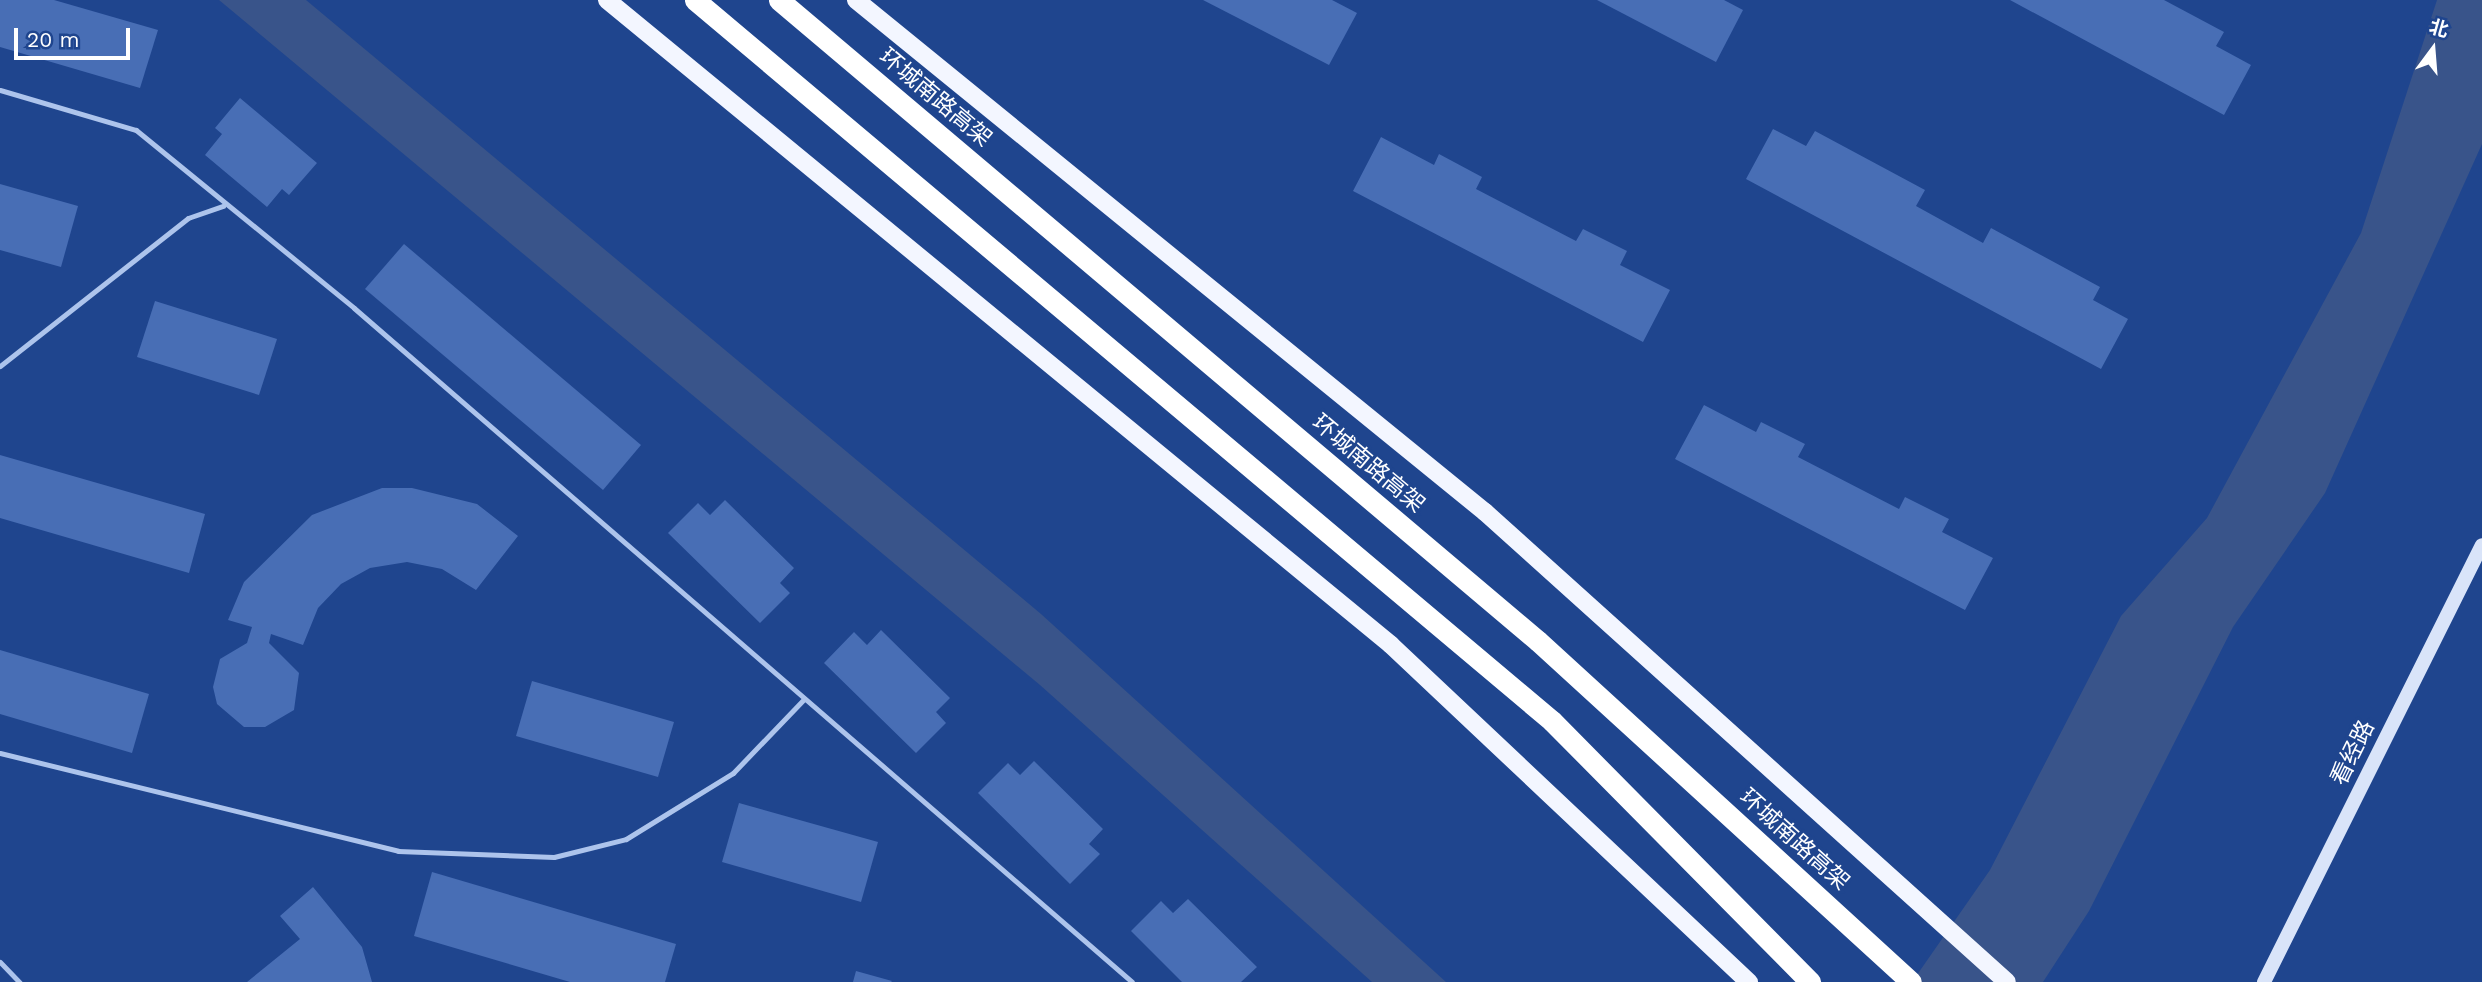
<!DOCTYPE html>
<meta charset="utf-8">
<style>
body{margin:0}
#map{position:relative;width:2482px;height:982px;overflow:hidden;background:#1f458e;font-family:"Work Sans","Noto Sans SC",sans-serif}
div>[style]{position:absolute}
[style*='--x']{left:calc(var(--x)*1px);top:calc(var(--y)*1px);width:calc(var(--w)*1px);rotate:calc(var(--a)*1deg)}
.water>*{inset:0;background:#39548a}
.building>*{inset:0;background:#486eb5}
.lane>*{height:5px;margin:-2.5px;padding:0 2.5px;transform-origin:2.5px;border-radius:2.5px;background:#adc4ec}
.secondary>*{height:14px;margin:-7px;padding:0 7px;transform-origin:7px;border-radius:7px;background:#d9e4f9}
.primary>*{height:18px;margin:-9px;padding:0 9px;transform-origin:9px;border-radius:9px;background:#f3f6ff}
.highway>*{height:21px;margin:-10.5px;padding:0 10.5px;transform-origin:10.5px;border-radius:10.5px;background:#fff}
span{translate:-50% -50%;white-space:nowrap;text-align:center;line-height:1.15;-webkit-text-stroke:6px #1f458e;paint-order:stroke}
.street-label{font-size:23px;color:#fff}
.north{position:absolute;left:2398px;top:14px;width:70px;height:70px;-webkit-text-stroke:5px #1f458e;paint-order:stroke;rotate:16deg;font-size:19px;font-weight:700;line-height:28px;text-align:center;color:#fff}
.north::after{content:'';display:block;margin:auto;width:24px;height:32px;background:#fff;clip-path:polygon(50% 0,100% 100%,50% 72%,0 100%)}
.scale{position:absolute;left:14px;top:28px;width:116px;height:32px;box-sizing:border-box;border:4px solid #fff;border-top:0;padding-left:9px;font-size:21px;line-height:24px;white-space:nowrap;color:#fff;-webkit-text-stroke:5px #1f458e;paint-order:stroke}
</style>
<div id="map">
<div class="water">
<div style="clip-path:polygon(219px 0,306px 0,1041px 614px,1446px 982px,1372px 982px,1040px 685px)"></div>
<div style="clip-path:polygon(2437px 0,2482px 0,2482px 144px,2325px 493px,2233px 627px,2089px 911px,2043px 982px,1912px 982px,1990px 870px,2121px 616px,2207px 518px,2361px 233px)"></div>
</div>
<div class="building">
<div style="clip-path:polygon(0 0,54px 0,158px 30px,140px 88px,0 47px)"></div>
<div style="clip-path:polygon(1203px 0,1332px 0,1357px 13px,1329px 65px)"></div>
<div style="clip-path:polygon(1597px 0,1724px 0,1743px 10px,1716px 62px)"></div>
<div style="clip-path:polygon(2010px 0,2164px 0,2224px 32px,2216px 46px,2251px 65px,2224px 115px)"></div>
<div style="clip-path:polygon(240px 98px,317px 163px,289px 195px,282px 189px,267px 207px,205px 155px,222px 134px,215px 128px)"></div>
<div style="clip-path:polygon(1773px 129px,1806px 146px,1815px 131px,1925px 190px,1916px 206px,1983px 243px,1991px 228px,2100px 287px,2093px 300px,2128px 319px,2101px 369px,1746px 179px)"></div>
<div style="clip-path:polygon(1381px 137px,1434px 165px,1439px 154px,1482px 177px,1476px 189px,1576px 241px,1583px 229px,1627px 251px,1620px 265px,1670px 290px,1643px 342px,1353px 191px)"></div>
<div style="clip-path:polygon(0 184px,78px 206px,61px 267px,0 250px)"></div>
<div style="clip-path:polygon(404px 244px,641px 445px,603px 490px,365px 289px)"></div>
<div style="clip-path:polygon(155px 301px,277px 339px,259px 395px,137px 357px)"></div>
<div style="clip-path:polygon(1704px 405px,1756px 432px,1761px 422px,1805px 444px,1798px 457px,1899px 509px,1905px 497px,1949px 519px,1942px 532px,1993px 558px,1965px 610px,1675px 459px)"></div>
<div style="clip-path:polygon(0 455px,205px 514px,189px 573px,0 518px)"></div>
<div style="clip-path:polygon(382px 488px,412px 488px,477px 504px,518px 536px,476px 590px,442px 569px,407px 562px,370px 568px,341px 584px,318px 608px,303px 645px,271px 634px,269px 643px,299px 673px,294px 710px,265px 727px,244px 727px,217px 704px,213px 687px,220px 659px,247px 643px,252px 627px,228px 620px,244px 582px,312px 515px)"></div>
<div style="clip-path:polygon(725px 500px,794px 568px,780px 583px,790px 593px,760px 623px,668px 533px,698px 503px,710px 515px)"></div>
<div style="clip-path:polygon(881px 630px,950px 698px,936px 712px,946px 723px,916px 753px,824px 663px,854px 632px,867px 645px)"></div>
<div style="clip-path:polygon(0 650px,149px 694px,132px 753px,0 714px)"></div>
<div style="clip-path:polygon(532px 681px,674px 722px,658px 777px,516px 736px)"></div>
<div style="clip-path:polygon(1034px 761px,1103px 829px,1089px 844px,1100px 854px,1070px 884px,978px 793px,1008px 763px,1020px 775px)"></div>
<div style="clip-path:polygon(739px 803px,878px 842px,861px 902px,722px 862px)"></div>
<div style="clip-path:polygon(432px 872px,676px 944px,665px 982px,570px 982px,414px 936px)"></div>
<div style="clip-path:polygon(313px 887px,362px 947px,372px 982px,247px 982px,300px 939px,280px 916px)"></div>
<div style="clip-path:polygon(1188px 899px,1257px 967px,1241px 982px,1182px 982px,1131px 931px,1161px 901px,1173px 913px)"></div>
<div style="clip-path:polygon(856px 971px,892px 981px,891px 982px,853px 982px)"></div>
</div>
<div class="lane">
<div style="--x:0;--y:90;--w:142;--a:16.4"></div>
<div style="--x:136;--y:130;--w:281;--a:39.2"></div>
<div style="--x:354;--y:308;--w:1029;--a:40.9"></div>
<div style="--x:0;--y:366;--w:239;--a:-38.2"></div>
<div style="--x:188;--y:218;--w:37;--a:-19"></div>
<div style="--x:0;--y:753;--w:410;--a:13.8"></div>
<div style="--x:398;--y:851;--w:156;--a:2.2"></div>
<div style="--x:554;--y:857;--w:74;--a:-14"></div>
<div style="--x:626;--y:839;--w:126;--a:-31.7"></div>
<div style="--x:733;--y:773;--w:103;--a:-46.2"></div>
<div style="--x:0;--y:962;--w:28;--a:46"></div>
</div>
<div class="secondary">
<div style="--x:2264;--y:982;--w:488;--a:-63.5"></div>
</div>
<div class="primary">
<div style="--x:607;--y:0;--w:1015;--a:39.44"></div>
<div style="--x:1391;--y:645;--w:492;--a:43.3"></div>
<div style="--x:856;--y:0;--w:811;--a:39.15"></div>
<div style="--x:1485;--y:512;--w:702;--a:42"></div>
</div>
<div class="highway">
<div style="--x:695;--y:0;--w:1120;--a:40.07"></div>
<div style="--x:1552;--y:721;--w:367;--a:45.3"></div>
<div style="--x:779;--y:0;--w:993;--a:40.18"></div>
<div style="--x:1538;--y:641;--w:505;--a:42.43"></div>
</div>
<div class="street-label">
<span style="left:935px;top:98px;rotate:40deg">环城南路高架</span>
<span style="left:1368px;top:464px;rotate:40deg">环城南路高架</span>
<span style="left:2353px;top:753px;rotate:-64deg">看经路</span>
<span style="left:1794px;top:840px;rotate:42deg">环城南路高架</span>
</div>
<div class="north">北</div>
<div class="scale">20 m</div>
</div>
